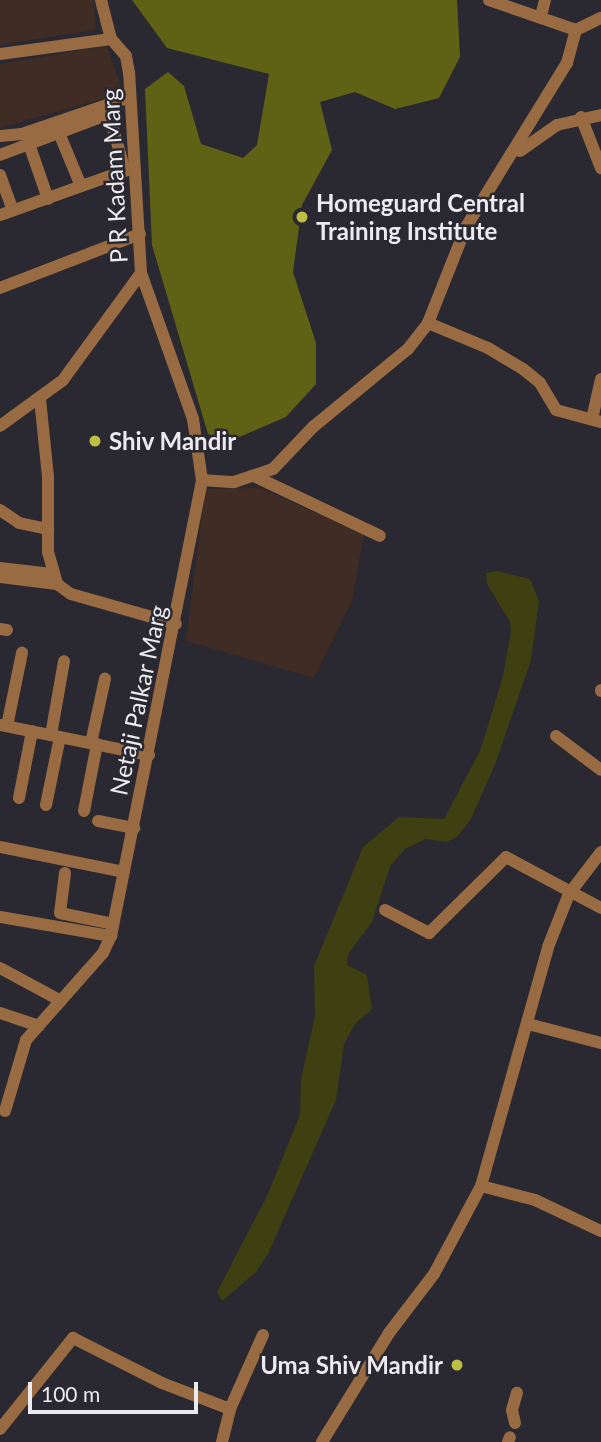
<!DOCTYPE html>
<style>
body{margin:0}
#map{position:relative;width:601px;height:1442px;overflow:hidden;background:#2a2830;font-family:Lato,sans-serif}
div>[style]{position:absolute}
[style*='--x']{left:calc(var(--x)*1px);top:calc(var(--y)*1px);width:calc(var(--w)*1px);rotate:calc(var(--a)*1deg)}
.industrial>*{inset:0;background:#3e2c25}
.green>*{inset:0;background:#3e4011}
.forest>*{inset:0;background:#5f6215}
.street>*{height:12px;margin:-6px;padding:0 6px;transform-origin:6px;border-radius:6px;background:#996b43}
.dots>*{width:19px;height:19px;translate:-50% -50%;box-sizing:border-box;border:4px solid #2a2830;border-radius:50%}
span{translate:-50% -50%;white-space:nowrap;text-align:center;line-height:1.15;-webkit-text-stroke:5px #2a2830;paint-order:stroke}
.street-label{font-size:24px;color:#ebeaef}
.poi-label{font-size:24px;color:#ebeaef;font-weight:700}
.left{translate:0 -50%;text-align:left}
.right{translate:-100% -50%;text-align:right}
.scale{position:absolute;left:28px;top:1382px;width:170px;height:32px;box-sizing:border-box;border:4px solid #ebeaef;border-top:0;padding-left:9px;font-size:21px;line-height:24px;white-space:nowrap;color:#ebeaef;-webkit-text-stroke:5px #2a2830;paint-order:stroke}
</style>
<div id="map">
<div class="industrial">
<div style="clip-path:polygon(0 0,94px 0,96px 30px,0 45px)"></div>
<div style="clip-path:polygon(107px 46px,123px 93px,0 128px,0 64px)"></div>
<div style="clip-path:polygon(260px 488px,364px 534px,352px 601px,314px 678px,186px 641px,205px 489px)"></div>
</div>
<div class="green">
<div style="clip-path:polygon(497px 571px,530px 579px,539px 601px,531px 660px,496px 762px,471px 819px,457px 837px,447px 842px,425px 839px,405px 849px,390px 866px,372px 922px,348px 954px,347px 965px,367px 975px,372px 1009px,355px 1024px,344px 1044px,336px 1100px,268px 1254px,256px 1272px,222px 1301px,217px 1292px,267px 1196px,300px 1115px,301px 1079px,315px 1016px,314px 966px,363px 847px,399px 817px,444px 819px,480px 751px,502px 680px,511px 632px,510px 622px,487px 584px,486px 573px)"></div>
</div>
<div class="forest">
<div style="clip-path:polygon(132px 0,457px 0,460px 57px,439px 98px,395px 109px,355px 92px,320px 102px,332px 150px,302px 205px,293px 272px,316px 343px,316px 384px,286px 417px,230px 441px,208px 434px,152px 245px,145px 89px,168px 72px,184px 86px,201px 144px,243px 158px,257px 145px,269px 74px,167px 48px)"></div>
</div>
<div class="street">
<div style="--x:541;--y:16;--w:16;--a:-76"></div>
<div style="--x:576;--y:30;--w:28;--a:-26"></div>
<div style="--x:0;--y:54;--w:112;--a:-7.7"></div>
<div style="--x:581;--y:117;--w:55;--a:68.6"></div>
<div style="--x:59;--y:133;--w:57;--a:67.5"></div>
<div style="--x:0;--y:136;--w:22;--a:-5"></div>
<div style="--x:22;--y:134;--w:114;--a:-18.9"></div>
<div style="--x:29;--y:144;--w:58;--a:70.9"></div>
<div style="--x:520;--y:151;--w:45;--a:-35.1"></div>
<div style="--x:557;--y:125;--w:45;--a:-12.8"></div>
<div style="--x:0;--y:155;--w:111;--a:-20.6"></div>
<div style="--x:104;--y:116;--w:9;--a:36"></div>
<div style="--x:111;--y:121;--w:52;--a:74.4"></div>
<div style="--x:0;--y:175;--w:37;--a:70"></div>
<div style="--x:0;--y:215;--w:140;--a:-19.6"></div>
<div style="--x:0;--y:288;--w:150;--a:-21.1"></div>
<div style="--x:428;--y:323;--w:65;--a:22.6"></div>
<div style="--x:488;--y:348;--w:41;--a:31"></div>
<div style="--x:523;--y:369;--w:22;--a:39"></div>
<div style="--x:540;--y:383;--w:31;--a:59"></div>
<div style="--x:556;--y:410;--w:47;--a:14.9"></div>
<div style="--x:40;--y:399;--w:77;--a:84.1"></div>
<div style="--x:48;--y:476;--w:76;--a:90"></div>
<div style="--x:48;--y:552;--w:33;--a:74"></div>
<div style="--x:57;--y:584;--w:17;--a:36"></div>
<div style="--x:71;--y:594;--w:109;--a:15.9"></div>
<div style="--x:592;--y:419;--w:41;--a:-77.3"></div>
<div style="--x:0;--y:426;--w:78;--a:-36.1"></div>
<div style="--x:63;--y:380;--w:132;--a:-53.9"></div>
<div style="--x:141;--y:273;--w:200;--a:-93.4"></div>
<div style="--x:129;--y:73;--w:17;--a:-100"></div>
<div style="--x:126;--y:56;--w:23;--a:-131"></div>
<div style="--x:111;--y:39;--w:40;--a:-104.4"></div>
<div style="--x:256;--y:477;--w:137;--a:25.4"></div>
<div style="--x:202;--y:480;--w:32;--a:4"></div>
<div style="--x:234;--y:482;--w:41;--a:-18.4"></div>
<div style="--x:273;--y:469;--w:58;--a:-46.4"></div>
<div style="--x:313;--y:427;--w:123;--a:-39.4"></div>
<div style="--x:408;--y:349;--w:33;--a:-52"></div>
<div style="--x:428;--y:323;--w:103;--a:-68.4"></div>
<div style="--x:466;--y:227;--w:193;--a:-58.4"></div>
<div style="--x:567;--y:63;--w:34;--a:-75"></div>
<div style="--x:576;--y:30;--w:92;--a:-161"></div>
<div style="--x:0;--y:510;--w:23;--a:34"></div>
<div style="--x:19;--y:523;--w:30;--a:12"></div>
<div style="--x:0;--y:568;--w:52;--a:6.6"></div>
<div style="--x:0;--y:577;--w:57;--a:7"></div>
<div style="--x:0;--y:629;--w:7;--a:8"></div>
<div style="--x:601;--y:690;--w:1;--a:90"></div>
<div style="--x:0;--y:725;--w:152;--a:11.4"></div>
<div style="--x:7;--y:726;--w:75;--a:-78.4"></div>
<div style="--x:51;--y:735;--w:75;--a:-80"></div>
<div style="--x:556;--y:736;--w:56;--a:37.1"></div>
<div style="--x:91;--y:743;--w:66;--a:-77.7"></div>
<div style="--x:19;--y:798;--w:68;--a:-79"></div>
<div style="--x:46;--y:805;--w:69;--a:-78.4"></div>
<div style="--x:84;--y:811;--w:68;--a:-79"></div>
<div style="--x:98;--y:821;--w:37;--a:11"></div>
<div style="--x:0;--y:847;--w:126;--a:11.4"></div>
<div style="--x:65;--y:873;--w:40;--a:97.1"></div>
<div style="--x:60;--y:913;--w:54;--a:11.7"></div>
<div style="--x:385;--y:910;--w:50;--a:27.6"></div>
<div style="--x:429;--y:933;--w:108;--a:-44.6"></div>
<div style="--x:506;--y:857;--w:108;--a:28.2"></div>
<div style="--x:0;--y:917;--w:113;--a:9.7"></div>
<div style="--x:0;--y:968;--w:69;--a:28.4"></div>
<div style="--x:0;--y:1013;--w:41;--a:18.4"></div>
<div style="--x:528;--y:1024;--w:75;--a:14.6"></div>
<div style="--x:5;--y:1111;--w:74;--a:-73.5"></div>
<div style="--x:26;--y:1040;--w:116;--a:-48.5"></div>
<div style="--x:103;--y:953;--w:19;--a:-65"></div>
<div style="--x:111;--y:936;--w:465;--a:-78.7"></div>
<div style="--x:202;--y:480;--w:62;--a:-98.4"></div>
<div style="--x:193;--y:419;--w:155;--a:-109.6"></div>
<div style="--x:481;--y:1186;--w:56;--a:14.5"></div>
<div style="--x:535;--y:1200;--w:73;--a:25.2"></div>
<div style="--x:515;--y:1423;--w:13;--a:-103"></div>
<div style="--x:512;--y:1410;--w:18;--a:-74"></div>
<div style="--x:0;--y:1429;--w:117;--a:-51.3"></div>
<div style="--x:73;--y:1338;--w:100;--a:26.8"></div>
<div style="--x:162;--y:1383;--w:73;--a:20.9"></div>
<div style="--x:222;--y:1442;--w:34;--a:-76"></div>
<div style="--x:230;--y:1409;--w:81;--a:-66"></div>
<div style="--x:322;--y:1442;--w:128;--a:-58.4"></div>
<div style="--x:389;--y:1333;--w:74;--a:-52.7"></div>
<div style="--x:434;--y:1274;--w:100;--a:-61.9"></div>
<div style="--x:481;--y:1186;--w:248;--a:-74.3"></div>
<div style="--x:548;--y:947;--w:57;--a:-68.4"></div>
<div style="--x:569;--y:894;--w:53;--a:-52.7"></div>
<div style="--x:508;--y:1442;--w:5;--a:-68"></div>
</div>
<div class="dots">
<div style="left:302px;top:217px;background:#bebf42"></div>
<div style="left:95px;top:441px;background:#bebf42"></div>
<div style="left:457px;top:1365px;background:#bebf42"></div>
</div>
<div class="street-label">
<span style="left:114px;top:176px;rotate:-93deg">P R Kadam Marg</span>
<span style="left:138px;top:700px;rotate:-78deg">Netaji Palkar Marg</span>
</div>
<div class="poi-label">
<span class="left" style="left:316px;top:217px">Homeguard Central<br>Training Institute</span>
<span class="left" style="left:109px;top:441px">Shiv Mandir</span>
<span class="right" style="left:443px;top:1365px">Uma Shiv Mandir</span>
</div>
<div class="scale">100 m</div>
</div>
